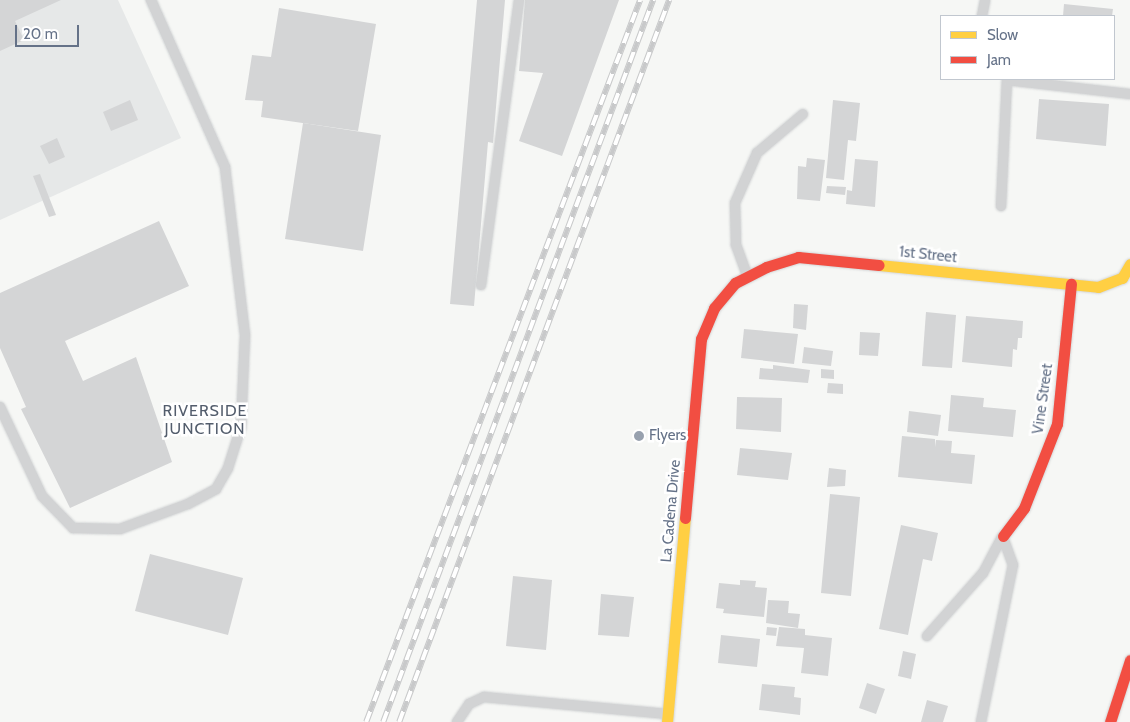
<!DOCTYPE html>
<style>
body{margin:0}
#map{position:relative;width:1130px;height:722px;overflow:hidden;background:#f6f7f5;font-family:Cabin,sans-serif}
div>[style]{position:absolute}
[style*='--x']{left:calc(var(--x)*1px);top:calc(var(--y)*1px);width:calc(var(--w)*1px);rotate:calc(var(--a)*1deg)}
.built>*{inset:0;background:#e6e8e8}
.building>*{inset:0;background:#d4d5d6}
.roads{filter:drop-shadow(0 0 1px #d3d5d6) drop-shadow(0 0 1px #d3d5d6)}
.lane>*{height:10px;margin:-5px;padding:0 5px;transform-origin:5px;border-radius:5px;background:#d2d3d4}
.slow>*{height:11px;margin:-5.5px;padding:0 5.5px;transform-origin:5.5px;border-radius:5.5px;background:#ffcf43}
.jam>*{height:11px;margin:-5.5px;padding:0 5.5px;transform-origin:5.5px;border-radius:5.5px;background:#f24e42}
.rail>*{height:5.5px;margin-top:-2.75px;transform-origin:0;background:repeating-linear-gradient(90deg,#fff 0 11px,#c8c9ca 0 22px);box-sizing:border-box;border-block:1px solid #c8c9ca}
.dots>*{width:14px;height:14px;translate:-50% -50%;box-sizing:border-box;border:2px solid #fff;border-radius:50%}
span{translate:-50% -50%;white-space:nowrap;text-align:center;line-height:1.15;-webkit-text-stroke:5px #fff;paint-order:stroke}
.street-label{font-size:15px;color:#657288}
.poi-label{font-size:15px;color:#657288}
.left{translate:0 -50%;text-align:left}
.neighbourhood-label{font-size:16px;color:#535d6c;letter-spacing:1px}
.legend{position:absolute;left:940px;top:15px;width:175px;height:65px;box-sizing:border-box;background:#fff;border:1px solid #c1c7cf;margin:0;padding:6px 9px;list-style:none;font-size:15px;color:#657288}
.legend li{display:flex;align-items:center;gap:10px;height:25px}
.legend b{width:25px;border:1px solid #c1c7cf}
.scale{position:absolute;left:15px;top:25px;width:64px;height:22px;box-sizing:border-box;border:2px solid #657288;border-top:0;padding-left:6px;font-size:15px;line-height:18px;white-space:nowrap;color:#657288;-webkit-text-stroke:4px #fff;paint-order:stroke}
</style>
<div id="map">
<div class="built">
<div style="clip-path:polygon(0 0,118px 0,181px 138px,0 220px)"></div>
</div>
<div class="building">
<div style="clip-path:polygon(0 0,61px 0,15px 21px,24px 40px,0 51px)"></div>
<div style="clip-path:polygon(477px 0,505px 0,493px 143px,488px 142px,474px 306px,450px 304px)"></div>
<div style="clip-path:polygon(525px 0,619px 0,562px 156px,519px 141px,543px 73px,519px 71px)"></div>
<div style="clip-path:polygon(1064px 4px,1113px 9px,1112px 16px,1063px 16px)"></div>
<div style="clip-path:polygon(279px 8px,376px 24px,358px 131px,261px 117px,263px 101px,245px 100px,252px 55px,271px 57px)"></div>
<div style="clip-path:polygon(1039px 99px,1109px 104px,1106px 146px,1036px 139px)"></div>
<div style="clip-path:polygon(130px 100px,138px 120px,111px 131px,103px 112px)"></div>
<div style="clip-path:polygon(833px 100px,860px 103px,856px 141px,848px 140px,844px 180px,826px 178px)"></div>
<div style="clip-path:polygon(303px 123px,381px 135px,363px 251px,285px 239px)"></div>
<div style="clip-path:polygon(57px 138px,65px 157px,49px 164px,40px 146px)"></div>
<div style="clip-path:polygon(807px 158px,825px 160px,820px 201px,797px 199px,798px 166px,806px 167px)"></div>
<div style="clip-path:polygon(855px 159px,878px 161px,875px 207px,846px 204px,847px 190px,852px 191px)"></div>
<div style="clip-path:polygon(40px 174px,56px 215px,49px 217px,33px 176px)"></div>
<div style="clip-path:polygon(827px 186px,846px 187px,845px 195px,826px 193px)"></div>
<div style="clip-path:polygon(159px 221px,189px 286px,65px 341px,83px 381px,136px 357px,172px 462px,70px 508px,21px 409px,26px 407px,0 348px,0 293px)"></div>
<div style="clip-path:polygon(794px 304px,808px 305px,806px 330px,793px 328px)"></div>
<div style="clip-path:polygon(926px 312px,956px 315px,952px 368px,922px 366px)"></div>
<div style="clip-path:polygon(966px 316px,1023px 321px,1022px 338px,1018px 338px,1017px 350px,1013px 349px,1012px 367px,962px 362px)"></div>
<div style="clip-path:polygon(744px 329px,798px 334px,794px 364px,741px 358px)"></div>
<div style="clip-path:polygon(860px 332px,880px 333px,878px 356px,859px 355px)"></div>
<div style="clip-path:polygon(804px 347px,833px 351px,831px 366px,802px 363px)"></div>
<div style="clip-path:polygon(773px 365px,810px 370px,808px 383px,759px 379px,760px 368px,773px 369px)"></div>
<div style="clip-path:polygon(821px 369px,834px 370px,834px 379px,821px 378px)"></div>
<div style="clip-path:polygon(828px 383px,843px 384px,843px 394px,827px 393px)"></div>
<div style="clip-path:polygon(951px 395px,984px 398px,983px 407px,1016px 410px,1013px 437px,948px 431px)"></div>
<div style="clip-path:polygon(737px 397px,782px 398px,781px 432px,736px 429px)"></div>
<div style="clip-path:polygon(909px 411px,941px 415px,938px 436px,907px 432px)"></div>
<div style="clip-path:polygon(902px 436px,935px 439px,935px 447px,936px 440px,952px 441px,951px 453px,975px 455px,972px 484px,898px 477px)"></div>
<div style="clip-path:polygon(740px 448px,792px 453px,788px 480px,737px 475px)"></div>
<div style="clip-path:polygon(829px 468px,846px 470px,845px 486px,827px 487px)"></div>
<div style="clip-path:polygon(830px 494px,860px 497px,851px 596px,821px 593px)"></div>
<div style="clip-path:polygon(901px 525px,938px 533px,932px 561px,923px 559px,908px 635px,879px 629px)"></div>
<div style="clip-path:polygon(150px 554px,243px 578px,228px 635px,135px 611px)"></div>
<div style="clip-path:polygon(513px 576px,552px 580px,546px 650px,506px 646px)"></div>
<div style="clip-path:polygon(740px 580px,756px 581px,755px 587px,767px 588px,764px 617px,723px 613px,724px 609px,716px 608px,719px 583px,740px 585px)"></div>
<div style="clip-path:polygon(601px 594px,634px 597px,629px 637px,598px 635px)"></div>
<div style="clip-path:polygon(768px 600px,789px 601px,788px 613px,800px 614px,798px 628px,766px 623px)"></div>
<div style="clip-path:polygon(767px 627px,777px 628px,776px 636px,766px 635px)"></div>
<div style="clip-path:polygon(779px 627px,805px 629px,805px 635px,832px 638px,828px 676px,801px 673px,804px 648px,776px 646px)"></div>
<div style="clip-path:polygon(721px 635px,760px 639px,757px 667px,718px 663px)"></div>
<div style="clip-path:polygon(903px 651px,916px 654px,911px 679px,898px 676px)"></div>
<div style="clip-path:polygon(867px 683px,885px 689px,876px 714px,859px 708px)"></div>
<div style="clip-path:polygon(762px 684px,795px 687px,794px 697px,801px 698px,800px 715px,759px 710px)"></div>
<div style="clip-path:polygon(927px 700px,948px 706px,943px 722px,921px 722px)"></div>
</div>
<div class="roads">
<div class="lane">
<div style="--x:982;--y:16;--w:16;--a:-79"></div>
<div style="--x:1001;--y:206;--w:126;--a:-87.3"></div>
<div style="--x:1007;--y:80;--w:124;--a:6.5"></div>
<div style="--x:747;--y:275;--w:33;--a:-110"></div>
<div style="--x:736;--y:244;--w:41;--a:-91.4"></div>
<div style="--x:735;--y:203;--w:55;--a:-66.3"></div>
<div style="--x:757;--y:153;--w:60;--a:-40.3"></div>
<div style="--x:481;--y:285;--w:288;--a:-82.4"></div>
<div style="--x:0;--y:407;--w:98;--a:64.7"></div>
<div style="--x:42;--y:496;--w:45;--a:45.9"></div>
<div style="--x:73;--y:528;--w:47;--a:1.2"></div>
<div style="--x:120;--y:529;--w:72;--a:-20.2"></div>
<div style="--x:188;--y:504;--w:32;--a:-28"></div>
<div style="--x:216;--y:489;--w:24;--a:-60"></div>
<div style="--x:228;--y:468;--w:43;--a:-72.4"></div>
<div style="--x:241;--y:427;--w:92;--a:-87.5"></div>
<div style="--x:245;--y:335;--w:169;--a:-96.8"></div>
<div style="--x:225;--y:167;--w:183;--a:-113.9"></div>
<div style="--x:927;--y:636;--w:84;--a:-48.4"></div>
<div style="--x:983;--y:573;--w:41;--a:-62.2"></div>
<div style="--x:457;--y:722;--w:22;--a:-56"></div>
<div style="--x:469;--y:704;--w:17;--a:-25"></div>
<div style="--x:484;--y:697;--w:184;--a:5.3"></div>
<div style="--x:981;--y:722;--w:160;--a:-78.5"></div>
<div style="--x:1013;--y:565;--w:30;--a:-110"></div>
</div>
<div class="slow">
<div style="--x:879;--y:265;--w:220;--a:5.7"></div>
<div style="--x:1098;--y:287;--w:26;--a:-21"></div>
<div style="--x:1122;--y:278;--w:16;--a:-60"></div>
<div style="--x:667;--y:722;--w:205;--a:-85"></div>
</div>
<div class="jam">
<div style="--x:685;--y:518;--w:180;--a:-84.9"></div>
<div style="--x:701;--y:339;--w:34;--a:-67"></div>
<div style="--x:714;--y:308;--w:33;--a:-50"></div>
<div style="--x:735;--y:283;--w:35;--a:-27"></div>
<div style="--x:766;--y:267;--w:34;--a:-17"></div>
<div style="--x:798;--y:257;--w:81;--a:5.6"></div>
<div style="--x:1003;--y:536;--w:35;--a:-53"></div>
<div style="--x:1024;--y:508;--w:90;--a:-68.6"></div>
<div style="--x:1057;--y:424;--w:141;--a:-84.3"></div>
<div style="--x:1110;--y:722;--w:65;--a:-72.1"></div>
</div>
</div>
<div class="rail">
<div style="--x:366;--y:722;--w:772;--a:-69.22"></div>
<div style="--x:383;--y:722;--w:771;--a:-69.5"></div>
<div style="--x:399;--y:722;--w:771;--a:-69.5"></div>
</div>
<div class="dots">
<div style="left:639px;top:436px;background:#98a1ae"></div>
</div>
<div class="street-label">
<span style="left:928px;top:255px;rotate:6deg">1st Street</span>
<span style="left:1043px;top:399px;rotate:-82deg">Vine Street</span>
<span style="left:671px;top:511px;rotate:-85deg">La Cadena Drive</span>
</div>
<div class="poi-label">
<span class="left" style="left:649px;top:436px">Flyers</span>
</div>
<div class="neighbourhood-label">
<span style="left:205px;top:420px">RIVERSIDE<br>JUNCTION</span>
</div>
<ul class="legend">
<li><b style="height:6px;background:#ffcf43"></b>Slow</li>
<li><b style="height:6px;background:#f24e42"></b>Jam</li>
</ul>
<div class="scale">20 m</div>
</div>
